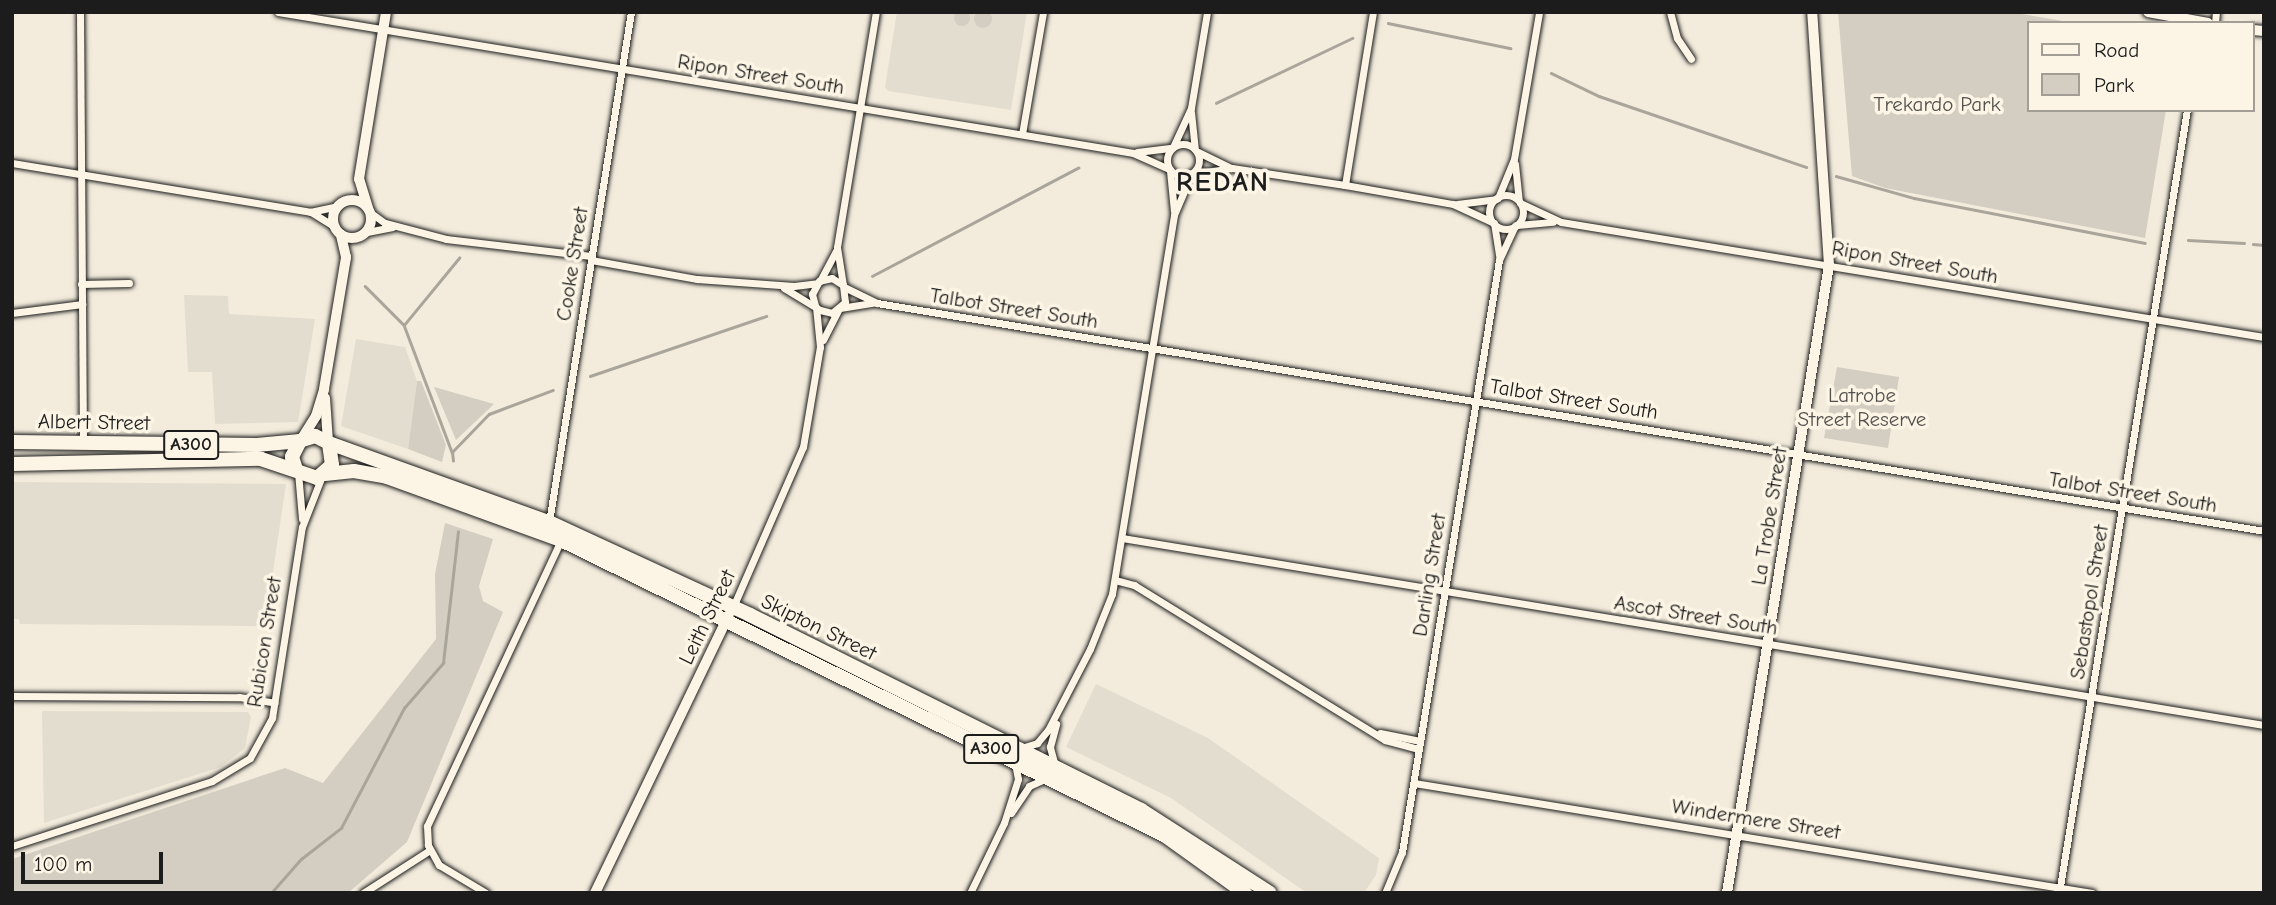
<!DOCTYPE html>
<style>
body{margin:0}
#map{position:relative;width:2276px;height:905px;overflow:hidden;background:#f3ecdd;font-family:"Comic Neue",sans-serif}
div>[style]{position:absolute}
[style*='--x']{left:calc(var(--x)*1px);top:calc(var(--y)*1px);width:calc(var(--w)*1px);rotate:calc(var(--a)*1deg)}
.built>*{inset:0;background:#e3ddcf}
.green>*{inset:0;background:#d3cec1}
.round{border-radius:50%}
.stream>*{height:2.5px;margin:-1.25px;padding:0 1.25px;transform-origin:1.25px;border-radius:1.25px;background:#aaa59b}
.roads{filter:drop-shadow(0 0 2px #1c1c1c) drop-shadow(0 0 2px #1c1c1c)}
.street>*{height:7px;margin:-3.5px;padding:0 3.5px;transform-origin:3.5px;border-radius:3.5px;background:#fcf5e5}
.street>.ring{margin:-3.5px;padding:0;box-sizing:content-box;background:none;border:7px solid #fcf5e5;border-radius:50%}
.secondary>*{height:10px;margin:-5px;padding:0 5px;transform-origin:5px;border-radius:5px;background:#fcf5e5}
.secondary>.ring{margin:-5px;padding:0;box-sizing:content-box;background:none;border:10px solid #fcf5e5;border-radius:50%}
.highway>*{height:14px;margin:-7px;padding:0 7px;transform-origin:7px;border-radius:7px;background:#fcf5e5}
span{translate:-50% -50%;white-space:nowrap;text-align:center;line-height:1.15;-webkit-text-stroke:7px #fcf5e5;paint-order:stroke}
.shield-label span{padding:2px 5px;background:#fcf5e5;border:2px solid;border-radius:5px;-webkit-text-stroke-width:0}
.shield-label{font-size:19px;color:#1c1c1c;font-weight:700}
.street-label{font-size:21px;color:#1c1c1c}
.park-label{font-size:21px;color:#53514e}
.district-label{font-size:28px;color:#1c1c1c;font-weight:700;letter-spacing:2px}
.frame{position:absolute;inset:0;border:14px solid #1c1c1c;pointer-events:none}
.legend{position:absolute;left:2027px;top:21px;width:228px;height:91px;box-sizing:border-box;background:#fcf5e5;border:2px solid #a29e95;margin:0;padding:9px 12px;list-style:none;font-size:21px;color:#1c1c1c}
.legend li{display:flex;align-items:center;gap:14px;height:35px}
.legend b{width:35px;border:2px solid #a29e95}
.scale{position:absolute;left:21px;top:852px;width:142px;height:32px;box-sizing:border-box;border:4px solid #1c1c1c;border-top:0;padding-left:9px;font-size:21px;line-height:24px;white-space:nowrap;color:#1c1c1c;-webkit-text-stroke:5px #fcf5e5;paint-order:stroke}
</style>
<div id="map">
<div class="built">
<div style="clip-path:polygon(897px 12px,1027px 12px,1011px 110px,888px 91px,885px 87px)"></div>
<div style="clip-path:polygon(184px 295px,228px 296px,229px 314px,315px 319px,298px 422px,215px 424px,212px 372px,188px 372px)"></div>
<div style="clip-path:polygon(356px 339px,405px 347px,417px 381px,408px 449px,341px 426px)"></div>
<div style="clip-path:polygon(12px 482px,286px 484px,265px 626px,20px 624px,19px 619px,12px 619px)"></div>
<div style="clip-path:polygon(1096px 684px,1208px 738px,1379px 858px,1376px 875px,1364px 893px,1307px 893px,1171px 798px,1066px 747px)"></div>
<div style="clip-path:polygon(42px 711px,248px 712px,251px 717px,245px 748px,221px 767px,44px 823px)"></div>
</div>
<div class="green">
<div class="round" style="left:954px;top:10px;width:16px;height:16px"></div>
<div class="round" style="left:974px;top:10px;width:18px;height:18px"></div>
<div style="clip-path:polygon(1838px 12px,2010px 12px,2075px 23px,2029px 23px,2029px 110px,2166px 110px,2145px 238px,1885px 188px,1852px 176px)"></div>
<div style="clip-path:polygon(1837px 367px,1899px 377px,1888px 448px,1824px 438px)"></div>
<div style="clip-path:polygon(417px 381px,421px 381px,446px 445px,442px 462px,408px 449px)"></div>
<div style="clip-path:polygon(434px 387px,494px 404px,456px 440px)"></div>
<div style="clip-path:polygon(445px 523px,493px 539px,479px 586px,483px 601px,503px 612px,407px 842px,348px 893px,12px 893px,12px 859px,285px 768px,323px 783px,436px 639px,435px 574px)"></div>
</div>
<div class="stream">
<div style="--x:1388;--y:23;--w:125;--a:11.6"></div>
<div style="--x:1551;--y:73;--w:53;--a:25.6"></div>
<div style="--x:1599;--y:96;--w:219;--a:18.9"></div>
<div style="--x:1216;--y:103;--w:151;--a:-25.5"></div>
<div style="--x:1836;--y:176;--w:81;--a:15.8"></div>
<div style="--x:1914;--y:198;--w:235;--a:11"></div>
<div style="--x:2188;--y:240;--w:56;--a:3.1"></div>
<div style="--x:2253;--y:244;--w:11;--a:5"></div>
<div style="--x:872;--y:276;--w:233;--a:-27.7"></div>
<div style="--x:365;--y:286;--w:55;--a:45"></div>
<div style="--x:404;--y:325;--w:136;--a:69.3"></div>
<div style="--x:404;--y:325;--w:87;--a:-50.6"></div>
<div style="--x:590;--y:376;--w:186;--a:-18.8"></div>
<div style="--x:453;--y:461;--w:9;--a:-96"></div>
<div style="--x:452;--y:452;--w:53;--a:-45.8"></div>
<div style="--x:489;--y:414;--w:68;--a:-20.6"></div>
<div style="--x:271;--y:893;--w:45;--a:-48.6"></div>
<div style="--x:301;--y:859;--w:51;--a:-37.8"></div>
<div style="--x:341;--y:828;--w:136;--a:-62.3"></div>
<div style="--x:404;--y:708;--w:60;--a:-49.1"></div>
<div style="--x:443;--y:663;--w:132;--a:-83.5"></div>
</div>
<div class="roads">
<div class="street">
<div style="--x:80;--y:12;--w:432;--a:89.6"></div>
<div style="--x:278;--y:12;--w:867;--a:9.36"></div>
<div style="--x:1133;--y:153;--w:39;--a:24"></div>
<div style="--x:1670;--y:12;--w:27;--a:75"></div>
<div style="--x:1677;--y:38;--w:25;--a:56"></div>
<div style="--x:2215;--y:23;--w:11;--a:-85"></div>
<div style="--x:1191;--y:112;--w:37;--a:84"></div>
<div style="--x:1022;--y:134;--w:124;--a:-80.2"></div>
<div class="ring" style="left:1167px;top:144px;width:25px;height:25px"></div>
<div style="--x:1173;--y:147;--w:43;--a:-65.2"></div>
<div style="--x:1191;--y:108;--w:97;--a:-80.5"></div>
<div style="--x:1137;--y:152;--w:35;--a:-7"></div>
<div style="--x:1198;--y:152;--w:37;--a:26"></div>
<div style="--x:12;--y:163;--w:302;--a:9.3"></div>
<div style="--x:310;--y:212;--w:29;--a:-12"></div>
<div style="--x:1515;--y:164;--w:36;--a:84"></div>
<div style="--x:1170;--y:171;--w:40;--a:84.3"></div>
<div style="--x:1192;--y:174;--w:40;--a:-8.5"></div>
<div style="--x:1232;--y:168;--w:114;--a:8.6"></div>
<div style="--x:1345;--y:185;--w:110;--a:10"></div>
<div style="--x:1453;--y:204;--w:43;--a:24.8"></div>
<div style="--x:1345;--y:185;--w:175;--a:-80.8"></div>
<div class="ring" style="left:1489px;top:195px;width:27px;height:27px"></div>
<div style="--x:1498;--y:198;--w:42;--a:-67.7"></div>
<div style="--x:1514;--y:159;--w:149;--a:-80.3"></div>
<div style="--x:1520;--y:203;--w:45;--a:24.9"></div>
<div style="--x:1561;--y:222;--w:712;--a:9.29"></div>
<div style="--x:1457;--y:204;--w:39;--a:-7"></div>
<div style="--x:311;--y:212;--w:28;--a:32"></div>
<div style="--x:371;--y:213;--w:17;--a:36"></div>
<div style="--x:385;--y:223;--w:63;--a:14.7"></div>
<div style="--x:446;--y:239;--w:146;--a:6.7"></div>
<div style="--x:1494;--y:223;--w:33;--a:81"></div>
<div style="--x:1517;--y:225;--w:36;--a:-5"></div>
<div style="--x:367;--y:232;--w:26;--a:-11"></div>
<div style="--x:591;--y:260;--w:108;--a:10.2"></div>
<div style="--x:697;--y:279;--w:97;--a:4.1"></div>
<div style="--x:794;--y:286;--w:23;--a:-7"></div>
<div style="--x:820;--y:281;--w:34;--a:-62"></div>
<div style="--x:81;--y:284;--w:48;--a:-1.2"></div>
<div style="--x:843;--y:285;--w:38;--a:-99"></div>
<div style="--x:837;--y:247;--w:238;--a:-80.6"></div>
<div style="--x:844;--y:287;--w:37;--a:26"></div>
<div style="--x:877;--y:303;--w:1406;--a:9.33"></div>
<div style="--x:784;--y:288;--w:42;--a:31.4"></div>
<div style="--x:820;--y:310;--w:12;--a:14"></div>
<div style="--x:832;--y:313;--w:17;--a:-40"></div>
<div style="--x:845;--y:302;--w:17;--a:-97"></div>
<div style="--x:843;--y:285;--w:13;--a:-148"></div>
<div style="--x:832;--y:278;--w:13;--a:167"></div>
<div style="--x:819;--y:281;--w:15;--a:118"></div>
<div style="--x:812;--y:294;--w:11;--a:75"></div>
<div style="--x:840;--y:308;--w:33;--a:-9"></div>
<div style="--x:12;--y:313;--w:71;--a:-7.3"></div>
<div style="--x:823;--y:340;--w:34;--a:-63"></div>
<div style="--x:298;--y:472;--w:47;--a:85.1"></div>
<div style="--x:549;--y:522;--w:517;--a:-80.87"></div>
<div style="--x:1122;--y:538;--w:1157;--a:9.3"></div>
<div style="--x:1115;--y:580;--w:20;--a:15"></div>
<div style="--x:1134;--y:585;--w:295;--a:31.7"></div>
<div style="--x:1385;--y:740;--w:35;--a:15"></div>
<div style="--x:733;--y:607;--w:175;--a:-66.4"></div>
<div style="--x:803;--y:447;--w:101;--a:-80.4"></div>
<div style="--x:820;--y:347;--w:40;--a:-95.7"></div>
<div style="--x:12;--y:696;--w:227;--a:0.3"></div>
<div style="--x:239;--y:697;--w:36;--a:9"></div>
<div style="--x:1380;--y:733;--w:41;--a:11.3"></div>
<div style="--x:1021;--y:748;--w:17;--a:-17"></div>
<div style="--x:1037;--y:743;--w:17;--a:-50"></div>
<div style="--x:1048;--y:730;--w:91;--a:-62.6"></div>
<div style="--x:1090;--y:649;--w:59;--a:-68.2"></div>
<div style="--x:1112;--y:594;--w:384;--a:-80.7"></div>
<div style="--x:1174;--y:215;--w:43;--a:-67"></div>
<div style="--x:1055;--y:766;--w:20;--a:-105"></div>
<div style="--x:1050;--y:747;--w:24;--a:-75"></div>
<div style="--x:1414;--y:783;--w:687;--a:9.22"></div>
<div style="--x:1011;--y:813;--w:32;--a:-56"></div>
<div style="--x:1029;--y:786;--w:17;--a:-24"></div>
<div style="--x:12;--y:846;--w:210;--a:-18"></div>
<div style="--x:212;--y:781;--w:44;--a:-31.2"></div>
<div style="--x:250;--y:758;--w:46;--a:-61.2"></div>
<div style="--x:272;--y:718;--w:193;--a:-81.1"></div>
<div style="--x:302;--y:527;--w:55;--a:-68.6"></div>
<div style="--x:363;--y:893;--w:80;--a:-32.7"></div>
<div style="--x:486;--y:893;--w:55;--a:-149.2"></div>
<div style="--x:439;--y:865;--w:23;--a:-119"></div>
<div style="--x:428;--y:845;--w:19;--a:-93"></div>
<div style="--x:427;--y:826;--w:316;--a:-64.9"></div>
<div style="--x:970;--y:893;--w:78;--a:-64.1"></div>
<div style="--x:1004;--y:823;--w:46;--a:-72.3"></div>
<div style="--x:1018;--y:779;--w:15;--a:-101"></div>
<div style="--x:1385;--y:893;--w:44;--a:-67.5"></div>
<div style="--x:1402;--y:852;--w:600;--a:-80.69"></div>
<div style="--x:1499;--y:260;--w:38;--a:-65"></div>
<div style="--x:2059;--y:893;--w:793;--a:-80.72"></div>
</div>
<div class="secondary">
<div style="--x:2148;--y:12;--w:61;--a:10.4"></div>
<div style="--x:2253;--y:30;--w:11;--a:5"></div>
<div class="ring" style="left:333px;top:200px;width:28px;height:28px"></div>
<div style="--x:368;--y:208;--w:30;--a:-107"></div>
<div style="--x:359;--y:179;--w:169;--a:-80.8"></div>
<div style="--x:325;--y:398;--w:44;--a:86.1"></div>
<div style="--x:301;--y:440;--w:28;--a:-58"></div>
<div style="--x:316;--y:416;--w:28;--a:-73"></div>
<div style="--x:324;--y:389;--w:134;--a:-80.5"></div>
<div style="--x:346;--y:257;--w:23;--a:-103"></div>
<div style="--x:595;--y:893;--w:309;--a:-64.3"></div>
<div style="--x:1727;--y:893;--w:636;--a:-80.77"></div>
<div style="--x:1829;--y:265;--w:254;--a:-93.8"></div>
</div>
<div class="highway">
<div style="--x:12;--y:442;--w:245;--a:0.7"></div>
<div style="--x:257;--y:445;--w:43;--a:-5.3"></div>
<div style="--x:329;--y:443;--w:234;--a:19.8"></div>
<div style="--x:549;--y:522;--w:221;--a:24.8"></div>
<div style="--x:750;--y:615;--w:437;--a:26.5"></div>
<div style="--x:1141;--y:810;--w:153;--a:32.8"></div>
<div style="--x:12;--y:464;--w:249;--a:-1.2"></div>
<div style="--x:261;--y:459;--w:59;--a:18.7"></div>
<div style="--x:317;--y:478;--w:20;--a:-41"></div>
<div style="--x:332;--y:465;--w:22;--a:-98"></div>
<div style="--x:329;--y:443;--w:16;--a:-153"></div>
<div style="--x:315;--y:436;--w:16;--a:162"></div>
<div style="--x:300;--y:441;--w:18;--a:117"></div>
<div style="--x:292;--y:457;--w:13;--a:72"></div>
<div style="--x:325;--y:474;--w:29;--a:-6"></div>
<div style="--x:354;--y:471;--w:34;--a:10"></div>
<div style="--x:387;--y:477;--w:185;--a:19.9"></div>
<div style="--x:561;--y:540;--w:671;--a:26.07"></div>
<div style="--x:1164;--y:835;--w:100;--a:35.6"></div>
</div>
</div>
<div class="shield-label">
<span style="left:191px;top:445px">A300</span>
<span style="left:991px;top:749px">A300</span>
</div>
<div class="street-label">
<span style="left:761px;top:74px;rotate:9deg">Ripon Street South</span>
<span style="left:1915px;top:262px;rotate:10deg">Ripon Street South</span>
<span style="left:572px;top:264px;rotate:-81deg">Cooke Street</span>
<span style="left:1014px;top:308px;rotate:9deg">Talbot Street South</span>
<span style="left:1574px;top:399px;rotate:9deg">Talbot Street South</span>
<span style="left:94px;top:422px;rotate:1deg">Albert Street</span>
<span style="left:2133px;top:492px;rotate:9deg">Talbot Street South</span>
<span style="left:1769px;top:516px;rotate:-81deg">La Trobe Street</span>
<span style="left:1429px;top:575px;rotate:-81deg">Darling Street</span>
<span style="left:2089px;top:602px;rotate:-81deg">Sebastopol Street</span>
<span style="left:1696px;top:615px;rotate:9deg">Ascot Street South</span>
<span style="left:707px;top:617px;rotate:-64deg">Leith Street</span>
<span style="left:819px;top:627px;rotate:26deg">Skipton Street</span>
<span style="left:264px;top:642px;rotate:-81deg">Rubicon Street</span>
<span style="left:1756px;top:819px;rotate:9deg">Windermere Street</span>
</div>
<div class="park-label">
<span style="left:1937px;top:104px">Trekardo Park</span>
<span style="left:1862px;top:407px">Latrobe<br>Street Reserve</span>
</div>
<div class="district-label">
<span style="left:1223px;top:182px">REDAN</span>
</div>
<div class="frame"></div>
<ul class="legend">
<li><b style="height:9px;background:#fcf5e5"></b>Road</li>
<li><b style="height:19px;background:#d3cec1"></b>Park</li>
</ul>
<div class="scale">100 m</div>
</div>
